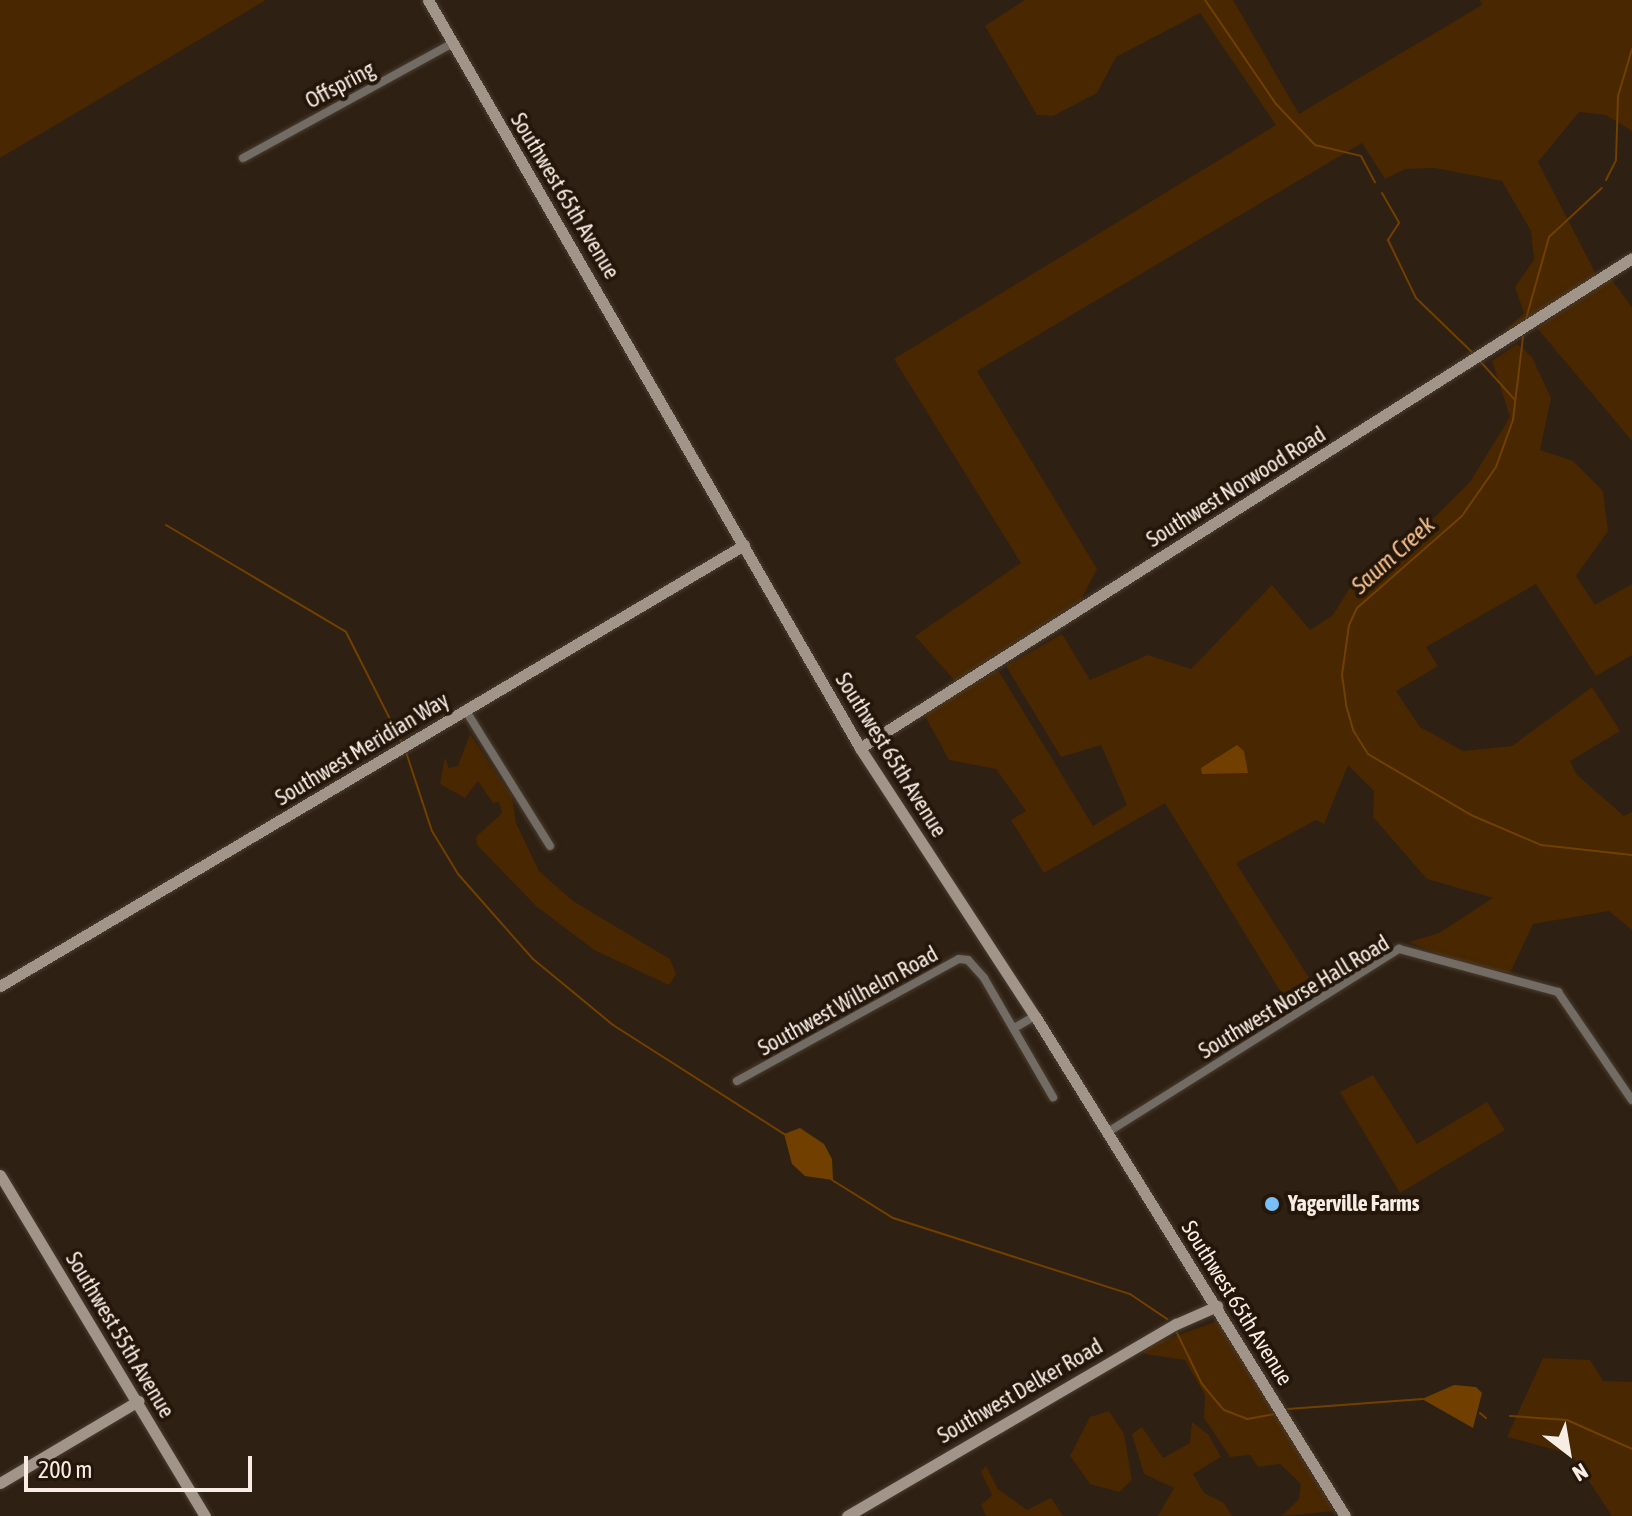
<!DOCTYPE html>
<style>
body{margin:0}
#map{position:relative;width:1632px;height:1516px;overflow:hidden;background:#2e2013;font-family:"Asap Condensed",sans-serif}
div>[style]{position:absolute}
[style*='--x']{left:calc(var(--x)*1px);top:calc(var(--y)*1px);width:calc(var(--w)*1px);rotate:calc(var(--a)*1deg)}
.green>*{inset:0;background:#482701}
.water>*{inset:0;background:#714000}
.stream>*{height:2px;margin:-1px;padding:0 1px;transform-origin:1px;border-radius:1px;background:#714000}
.roads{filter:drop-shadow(0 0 2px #4a3d30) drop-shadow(0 0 2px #4a3d30)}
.street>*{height:8px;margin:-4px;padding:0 4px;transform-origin:4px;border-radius:4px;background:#736c65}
.secondary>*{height:11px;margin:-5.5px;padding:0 5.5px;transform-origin:5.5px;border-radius:5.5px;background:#a1958a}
.dots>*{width:22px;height:22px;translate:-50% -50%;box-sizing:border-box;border:4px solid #24170a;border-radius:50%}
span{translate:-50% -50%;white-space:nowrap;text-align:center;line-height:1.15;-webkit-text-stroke:8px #24170a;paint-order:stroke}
.street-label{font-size:22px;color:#f7ede5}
.poi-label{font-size:22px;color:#f7ede5;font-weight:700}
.left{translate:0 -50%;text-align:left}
.water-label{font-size:24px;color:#f5bf8e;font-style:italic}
.north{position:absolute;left:1528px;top:1412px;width:80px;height:80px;-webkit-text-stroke:6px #24170a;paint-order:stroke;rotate:149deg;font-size:22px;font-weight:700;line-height:32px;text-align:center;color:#f7ede5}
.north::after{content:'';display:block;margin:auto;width:28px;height:36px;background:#f7ede5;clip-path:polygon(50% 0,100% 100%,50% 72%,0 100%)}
.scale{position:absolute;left:24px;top:1456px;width:228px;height:36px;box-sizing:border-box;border:4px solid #f7ede5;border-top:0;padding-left:10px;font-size:24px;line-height:28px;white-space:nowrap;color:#f7ede5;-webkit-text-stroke:6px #24170a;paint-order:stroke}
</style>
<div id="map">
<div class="green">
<div style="clip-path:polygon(0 0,266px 0,0 158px)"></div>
<div style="clip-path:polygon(1025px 0,1233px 0,1299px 114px,1482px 5px,1480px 0,1632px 0,1632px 131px,1606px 115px,1579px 112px,1538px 162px,1597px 276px,1504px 332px,1524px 313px,1515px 287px,1534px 260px,1531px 231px,1502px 181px,1435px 168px,1405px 169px,1385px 179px,1362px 143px,977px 371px,1097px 569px,1081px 600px,955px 681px,915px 636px,1021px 563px,894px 359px,1276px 125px,1200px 13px,1116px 57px,1097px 93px,1053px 116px,1037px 115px,985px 26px)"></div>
<div style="clip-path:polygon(1611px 279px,1632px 307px,1632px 441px,1537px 328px)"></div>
<div style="clip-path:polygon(1517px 344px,1532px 357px,1551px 398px,1540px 450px,1573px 461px,1603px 491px,1608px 531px,1576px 576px,1595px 605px,1632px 584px,1632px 655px,1596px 676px,1536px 584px,1426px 647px,1438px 666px,1396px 691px,1420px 727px,1463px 751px,1512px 746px,1592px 687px,1620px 731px,1570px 761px,1577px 775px,1624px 816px,1632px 812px,1632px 930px,1609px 911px,1533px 924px,1510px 973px,1456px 961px,1409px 942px,1439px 933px,1493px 898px,1427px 879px,1373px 817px,1374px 791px,1348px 765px,1324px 824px,1316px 820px,1236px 863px,1318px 992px,1293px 1012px,1165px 803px,1044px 873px,1011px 820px,1026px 811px,996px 769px,949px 760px,924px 714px,998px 670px,1093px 826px,1127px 805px,1101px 745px,1061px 757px,1006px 666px,1062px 634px,1090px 680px,1148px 655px,1191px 669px,1272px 585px,1310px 630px,1333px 615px,1358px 575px,1436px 516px,1470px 482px,1510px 417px,1492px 361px)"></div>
<div style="clip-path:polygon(470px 734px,512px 797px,516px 823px,539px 871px,573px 901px,670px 959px,676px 974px,669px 985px,594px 950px,536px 906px,477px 845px,476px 837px,502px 813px,499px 802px,493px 803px,478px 781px,465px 798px,440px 784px,445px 757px,449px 768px,458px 766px)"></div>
<div style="clip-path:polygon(1373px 1075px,1417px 1144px,1487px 1102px,1505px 1130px,1400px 1193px,1340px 1092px)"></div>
<div style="clip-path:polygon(1218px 1321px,1265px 1396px,1334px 1511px,1282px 1516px,1299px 1499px,1301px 1484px,1280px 1464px,1258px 1467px,1250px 1455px,1230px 1457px,1204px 1418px,1205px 1395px,1185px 1360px,1145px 1354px,1141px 1348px)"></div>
<div style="clip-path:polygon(1543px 1358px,1590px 1360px,1603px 1381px,1632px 1382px,1632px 1516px,1612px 1516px,1571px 1454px,1507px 1437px)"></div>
<div style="clip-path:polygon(1109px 1411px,1124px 1434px,1132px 1480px,1119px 1492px,1090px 1484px,1070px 1456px,1090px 1417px)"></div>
<div style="clip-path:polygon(1192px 1422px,1208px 1434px,1221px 1457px,1193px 1474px,1204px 1493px,1224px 1503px,1232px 1516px,1158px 1516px,1174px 1488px,1144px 1474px,1132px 1434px,1142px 1427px,1163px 1458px,1190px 1443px)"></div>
<div style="clip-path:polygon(986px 1466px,998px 1489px,1027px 1510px,1051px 1498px,1063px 1516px,986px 1516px,981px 1505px,992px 1495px,981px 1472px)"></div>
</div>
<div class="water">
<div style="clip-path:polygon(1237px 745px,1244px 751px,1248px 773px,1202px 774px,1201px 768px)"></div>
<div style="clip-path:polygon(800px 1128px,824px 1144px,832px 1159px,833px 1180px,805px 1176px,792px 1164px,784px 1134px)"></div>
<div style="clip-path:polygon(1454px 1385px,1476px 1387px,1482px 1393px,1473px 1428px,1422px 1399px)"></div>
</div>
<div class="stream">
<div style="--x:1205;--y:0;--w:126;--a:55.7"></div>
<div style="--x:1276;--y:104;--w:57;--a:46.4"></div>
<div style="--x:1315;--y:145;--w:47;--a:13.4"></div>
<div style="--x:1361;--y:156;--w:30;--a:62"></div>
<div style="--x:1606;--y:180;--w:22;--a:-63"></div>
<div style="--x:1616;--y:160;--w:64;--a:-88.2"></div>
<div style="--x:1618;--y:96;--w:49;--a:-73.4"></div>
<div style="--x:1382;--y:193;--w:34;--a:60"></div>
<div style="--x:1399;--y:223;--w:20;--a:123"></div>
<div style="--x:1388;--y:240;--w:64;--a:64.2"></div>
<div style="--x:1416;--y:298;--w:78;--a:44"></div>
<div style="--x:1526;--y:319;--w:85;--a:-74.3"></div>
<div style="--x:1549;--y:237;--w:72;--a:-42.8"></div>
<div style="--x:1523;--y:337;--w:84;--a:96.9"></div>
<div style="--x:1513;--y:420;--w:50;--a:109.9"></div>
<div style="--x:1496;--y:467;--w:60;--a:124.8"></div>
<div style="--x:1462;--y:516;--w:140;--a:138.8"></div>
<div style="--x:1357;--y:608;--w:19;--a:115"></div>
<div style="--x:1349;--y:625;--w:50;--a:98"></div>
<div style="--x:1342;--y:675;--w:30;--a:82"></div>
<div style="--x:1346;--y:705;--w:26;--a:74"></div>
<div style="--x:1353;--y:730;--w:28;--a:58"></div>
<div style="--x:1368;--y:754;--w:120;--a:30.6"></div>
<div style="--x:1471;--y:815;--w:76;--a:23.2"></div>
<div style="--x:1541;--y:845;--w:92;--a:6.3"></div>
<div style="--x:1479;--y:360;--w:54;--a:48"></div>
<div style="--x:166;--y:525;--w:209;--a:30.7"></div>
<div style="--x:346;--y:632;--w:124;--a:63.2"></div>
<div style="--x:405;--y:749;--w:86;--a:71.8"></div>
<div style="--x:432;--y:831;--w:50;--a:58.8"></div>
<div style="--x:458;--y:874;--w:113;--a:48.6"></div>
<div style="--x:533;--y:959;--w:104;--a:39.5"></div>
<div style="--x:613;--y:1025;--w:203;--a:32.5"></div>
<div style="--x:832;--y:1180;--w:72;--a:31.9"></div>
<div style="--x:893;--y:1218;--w:249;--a:17.8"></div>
<div style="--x:1130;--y:1294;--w:45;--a:34"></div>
<div style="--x:1176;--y:1331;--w:59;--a:63.9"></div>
<div style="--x:1202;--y:1384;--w:34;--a:50"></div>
<div style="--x:1224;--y:1410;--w:25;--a:21"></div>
<div style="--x:1247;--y:1419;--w:27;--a:-10"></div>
<div style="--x:1288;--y:1409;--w:135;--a:-4.2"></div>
<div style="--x:1480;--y:1413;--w:8;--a:40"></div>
<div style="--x:1510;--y:1416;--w:57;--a:4"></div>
<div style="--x:1567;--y:1420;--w:71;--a:24"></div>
</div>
<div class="roads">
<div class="street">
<div style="--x:243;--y:158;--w:239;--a:-28.7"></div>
<div style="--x:466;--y:711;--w:159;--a:58.1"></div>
<div style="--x:1016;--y:1027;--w:22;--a:-30"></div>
<div style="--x:737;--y:1081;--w:253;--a:-28.8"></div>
<div style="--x:959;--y:959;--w:9;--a:6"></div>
<div style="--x:968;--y:960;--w:24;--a:48"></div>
<div style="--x:984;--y:978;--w:138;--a:59.9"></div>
<div style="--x:1108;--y:1132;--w:344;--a:-32.2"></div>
<div style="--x:1399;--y:949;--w:165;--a:15.1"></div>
<div style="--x:1558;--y:992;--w:131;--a:55.6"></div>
</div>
<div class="secondary">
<div style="--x:428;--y:0;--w:864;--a:59.99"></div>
<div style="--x:860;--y:748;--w:320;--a:56.9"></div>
<div style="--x:1035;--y:1016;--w:588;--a:58.2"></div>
<div style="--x:860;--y:748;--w:914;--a:-32.4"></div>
<div style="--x:0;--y:986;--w:865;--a:-30.66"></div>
<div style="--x:0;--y:1175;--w:398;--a:59"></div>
<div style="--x:0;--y:1483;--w:161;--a:-30.7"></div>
<div style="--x:847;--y:1516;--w:381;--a:-30.3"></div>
<div style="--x:1176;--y:1324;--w:45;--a:-23.7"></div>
</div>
</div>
<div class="dots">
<div style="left:1272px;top:1204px;background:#78bff7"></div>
</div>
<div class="street-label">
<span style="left:340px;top:85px;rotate:-28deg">Offspring</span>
<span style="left:565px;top:196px;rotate:59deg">Southwest 65th Avenue</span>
<span style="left:1236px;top:487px;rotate:-32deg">Southwest Norwood Road</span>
<span style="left:362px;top:749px;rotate:-31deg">Southwest Meridian Way</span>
<span style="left:891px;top:755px;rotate:58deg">Southwest 65th Avenue</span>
<span style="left:1294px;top:997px;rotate:-31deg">Southwest Norse Hall Road</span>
<span style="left:848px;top:1001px;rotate:-29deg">Southwest Wilhelm Road</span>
<span style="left:1237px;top:1303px;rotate:58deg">Southwest 65th Avenue</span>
<span style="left:120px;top:1335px;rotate:59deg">Southwest 55th Avenue</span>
<span style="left:1020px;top:1391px;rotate:-30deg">Southwest Delker Road</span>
</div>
<div class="poi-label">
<span class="left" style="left:1288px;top:1204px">Yagerville Farms</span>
</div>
<div class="water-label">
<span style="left:1393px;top:555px;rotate:-42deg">Saum Creek</span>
</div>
<div class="north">N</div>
<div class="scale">200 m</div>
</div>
